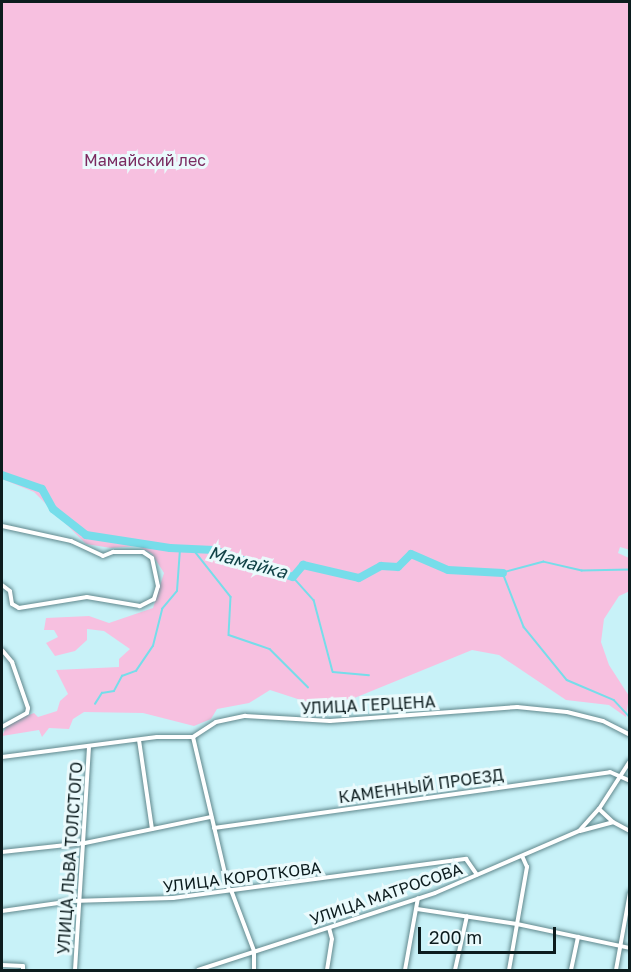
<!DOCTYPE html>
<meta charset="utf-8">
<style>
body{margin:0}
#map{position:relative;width:631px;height:972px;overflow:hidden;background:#c8f2f8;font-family:"Golos Text",sans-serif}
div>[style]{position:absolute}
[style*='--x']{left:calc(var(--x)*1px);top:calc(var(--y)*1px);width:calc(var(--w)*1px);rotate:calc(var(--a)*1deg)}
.green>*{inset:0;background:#f7c0e0}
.stream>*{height:1.5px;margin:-0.75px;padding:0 0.75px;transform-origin:0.75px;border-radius:0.75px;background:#76ddea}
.river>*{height:8px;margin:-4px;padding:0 4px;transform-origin:4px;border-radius:4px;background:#76ddea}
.roads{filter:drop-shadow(0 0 2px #60878c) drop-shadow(0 0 2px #60878c)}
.minor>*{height:4px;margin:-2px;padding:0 2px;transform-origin:2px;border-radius:2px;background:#fff}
span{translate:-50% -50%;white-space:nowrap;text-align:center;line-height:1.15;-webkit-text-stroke:6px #eafafc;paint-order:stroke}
.park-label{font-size:16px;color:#7a2a60}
.street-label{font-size:16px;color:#0c1c1e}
.water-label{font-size:18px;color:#114247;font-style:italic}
.frame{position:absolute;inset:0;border:3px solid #0c1c1e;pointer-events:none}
.scale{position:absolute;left:418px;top:927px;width:138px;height:27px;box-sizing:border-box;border:3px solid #0c1c1e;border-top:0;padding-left:8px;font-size:18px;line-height:21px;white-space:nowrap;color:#0c1c1e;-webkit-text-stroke:4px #eafafc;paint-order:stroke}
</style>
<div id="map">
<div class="green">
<div style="clip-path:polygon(2px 2px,629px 2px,630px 550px,620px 547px,618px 553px,629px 558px,630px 591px,619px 596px,604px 619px,601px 642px,609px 665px,629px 696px,626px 717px,609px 705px,566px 700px,499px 655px,472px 650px,352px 699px,310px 703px,270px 690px,249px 703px,217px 709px,211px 719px,194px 726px,143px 713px,84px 712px,73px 719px,69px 729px,49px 728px,42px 737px,39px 730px,2px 736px,8px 723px,34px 713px,38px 717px,57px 711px,60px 701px,68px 694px,56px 670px,119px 667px,119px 659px,130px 649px,104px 631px,87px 629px,87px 640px,75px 651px,55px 656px,46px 643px,58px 637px,54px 630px,44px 630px,46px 618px,89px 616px,109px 623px,153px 608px,164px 573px,152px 554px,138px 546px,111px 548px,86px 544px,34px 492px,2px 479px)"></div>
</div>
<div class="stream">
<div style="--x:193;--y:549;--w:61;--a:51.6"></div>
<div style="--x:231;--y:597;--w:38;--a:93"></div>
<div style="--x:229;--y:635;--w:43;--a:18.9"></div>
<div style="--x:270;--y:649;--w:54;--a:45"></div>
<div style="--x:630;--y:570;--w:48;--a:178.8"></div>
<div style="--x:582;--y:571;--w:39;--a:-167"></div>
<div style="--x:544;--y:562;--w:42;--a:165"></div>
<div style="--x:503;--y:573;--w:58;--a:68.7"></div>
<div style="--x:524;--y:627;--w:68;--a:50.9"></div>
<div style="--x:567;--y:680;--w:51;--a:23.1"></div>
<div style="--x:614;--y:700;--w:23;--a:47"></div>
<div style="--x:293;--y:577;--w:31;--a:48"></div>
<div style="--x:314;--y:600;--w:74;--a:75.2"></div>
<div style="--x:333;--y:672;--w:36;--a:5"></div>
<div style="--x:95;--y:704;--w:13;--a:-58"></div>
<div style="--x:102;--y:693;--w:12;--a:-9"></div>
<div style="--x:114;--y:691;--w:17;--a:-62"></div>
<div style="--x:122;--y:676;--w:15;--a:-20"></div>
<div style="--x:136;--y:671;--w:30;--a:-56"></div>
<div style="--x:153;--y:646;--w:38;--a:-76"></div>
<div style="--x:162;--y:609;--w:23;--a:-50"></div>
<div style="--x:177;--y:591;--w:42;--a:-85.9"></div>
</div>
<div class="river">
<div style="--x:2;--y:475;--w:42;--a:19.3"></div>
<div style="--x:42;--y:489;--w:23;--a:61"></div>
<div style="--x:53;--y:509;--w:42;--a:38.2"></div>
<div style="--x:86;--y:535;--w:85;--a:8.8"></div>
<div style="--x:170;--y:548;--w:44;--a:2.6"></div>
<div style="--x:214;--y:550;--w:83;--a:18.9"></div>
<div style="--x:293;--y:577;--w:16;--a:-50"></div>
<div style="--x:303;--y:565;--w:57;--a:13.1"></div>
<div style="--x:359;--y:578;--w:25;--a:-29"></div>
<div style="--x:381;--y:566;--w:17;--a:3"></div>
<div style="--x:398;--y:567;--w:18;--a:-45"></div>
<div style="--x:411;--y:554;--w:40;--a:23.4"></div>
<div style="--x:448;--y:570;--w:55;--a:3.1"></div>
</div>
<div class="roads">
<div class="minor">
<div style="--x:2;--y:526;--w:71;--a:12.3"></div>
<div style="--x:71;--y:541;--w:35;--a:25"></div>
<div style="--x:103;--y:556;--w:11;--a:-22"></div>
<div style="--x:113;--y:552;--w:30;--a:0"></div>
<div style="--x:143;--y:552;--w:11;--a:34"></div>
<div style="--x:152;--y:558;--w:29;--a:78"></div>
<div style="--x:158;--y:586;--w:14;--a:107"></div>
<div style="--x:154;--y:599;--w:16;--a:153"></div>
<div style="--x:140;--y:606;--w:54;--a:-170.4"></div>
<div style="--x:87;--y:597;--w:69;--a:170.8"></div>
<div style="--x:19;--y:608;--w:8;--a:-150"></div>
<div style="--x:12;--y:604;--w:13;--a:-99"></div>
<div style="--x:10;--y:591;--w:10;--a:-143"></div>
<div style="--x:2;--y:650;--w:16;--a:50"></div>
<div style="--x:12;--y:662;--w:49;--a:70.8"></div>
<div style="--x:28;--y:708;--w:5;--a:101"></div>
<div style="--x:27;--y:713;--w:29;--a:151"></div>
<div style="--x:193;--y:737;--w:157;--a:76.8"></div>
<div style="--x:139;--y:740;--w:90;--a:81.7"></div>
<div style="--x:2;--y:757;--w:156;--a:-7.4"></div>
<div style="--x:157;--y:737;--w:36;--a:0"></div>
<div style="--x:193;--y:737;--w:27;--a:-33"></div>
<div style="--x:216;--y:722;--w:30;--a:-12"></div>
<div style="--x:245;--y:716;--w:85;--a:3.4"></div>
<div style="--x:330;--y:721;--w:188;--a:-4.3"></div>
<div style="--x:517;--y:707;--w:50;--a:5.7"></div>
<div style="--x:567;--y:712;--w:37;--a:14"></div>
<div style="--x:603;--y:721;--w:30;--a:27"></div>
<div style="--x:599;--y:809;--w:57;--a:-57.1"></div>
<div style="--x:214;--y:828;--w:400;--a:-8"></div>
<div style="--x:610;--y:772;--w:22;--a:24"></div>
<div style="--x:580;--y:831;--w:34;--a:-15"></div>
<div style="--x:613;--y:822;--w:19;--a:28"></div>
<div style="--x:2;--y:852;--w:83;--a:-6.2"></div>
<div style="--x:85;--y:843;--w:129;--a:-11.7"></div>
<div style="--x:231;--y:890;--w:65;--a:69.3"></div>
<div style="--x:254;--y:951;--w:19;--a:90"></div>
<div style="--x:417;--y:909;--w:101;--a:8.5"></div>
<div style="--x:517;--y:924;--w:116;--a:12"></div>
<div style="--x:2;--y:911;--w:71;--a:-8.1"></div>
<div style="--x:72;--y:901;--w:101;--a:-1.7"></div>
<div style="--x:173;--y:898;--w:296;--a:-7.6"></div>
<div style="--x:466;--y:859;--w:19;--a:55"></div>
<div style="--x:2;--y:965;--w:21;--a:3"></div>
<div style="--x:23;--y:966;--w:4;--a:90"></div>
<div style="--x:75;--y:970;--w:223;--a:-86.4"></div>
<div style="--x:198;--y:970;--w:249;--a:-18"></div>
<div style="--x:435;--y:893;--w:157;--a:-23.3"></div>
<div style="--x:579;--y:831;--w:30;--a:-48"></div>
<div style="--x:599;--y:809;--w:19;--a:43"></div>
<div style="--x:327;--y:970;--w:31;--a:-81"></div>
<div style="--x:332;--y:939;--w:11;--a:-105"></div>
<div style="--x:405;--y:970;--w:73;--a:-79.8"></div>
<div style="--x:455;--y:970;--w:55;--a:-77.5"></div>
<div style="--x:509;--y:970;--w:105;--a:-80.1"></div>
<div style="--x:527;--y:867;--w:12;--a:-114"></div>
<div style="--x:571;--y:970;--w:34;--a:-78"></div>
<div style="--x:616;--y:970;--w:79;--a:-79.8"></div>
</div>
</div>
<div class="park-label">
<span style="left:145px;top:160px">Мамайский лес</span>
</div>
<div class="street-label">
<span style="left:368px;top:705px;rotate:-3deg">УЛИЦА ГЕРЦЕНА</span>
<span style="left:421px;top:786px;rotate:-8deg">КАМЕННЫЙ ПРОЕЗД</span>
<span style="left:70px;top:858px;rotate:-86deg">УЛИЦА ЛЬВА ТОЛСТОГО</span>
<span style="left:242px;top:877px;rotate:-7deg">УЛИЦА КОРОТКОВА</span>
<span style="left:386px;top:894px;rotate:-19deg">УЛИЦА МАТРОСОВА</span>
</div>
<div class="water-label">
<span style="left:248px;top:562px;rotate:15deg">Мамайка</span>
</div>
<div class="frame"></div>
<div class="scale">200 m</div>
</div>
